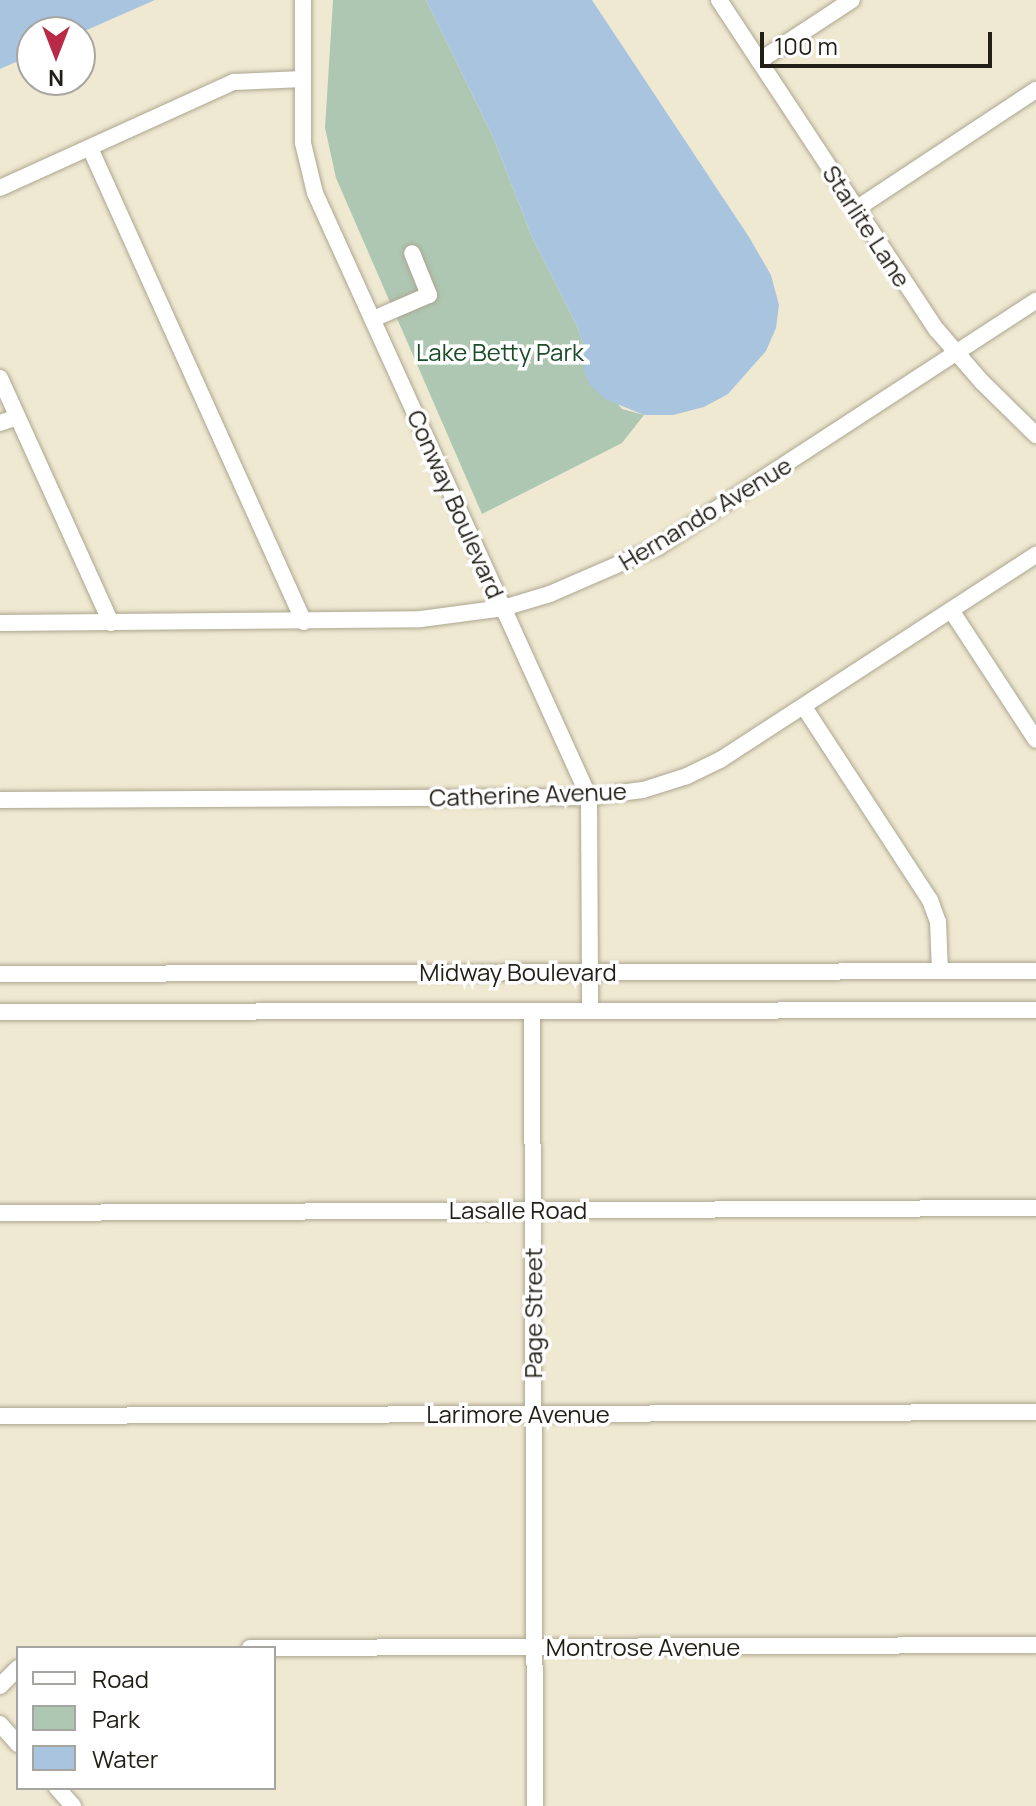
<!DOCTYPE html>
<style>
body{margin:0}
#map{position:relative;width:1036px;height:1806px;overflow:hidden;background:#f0e9d2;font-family:Manrope,sans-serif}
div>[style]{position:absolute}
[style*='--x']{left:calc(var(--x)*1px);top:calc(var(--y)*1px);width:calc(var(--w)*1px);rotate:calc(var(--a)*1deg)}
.green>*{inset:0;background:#aec7b2}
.water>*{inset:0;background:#a9c4df}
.roads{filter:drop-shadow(0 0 2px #aca690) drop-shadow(0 0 2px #aca690)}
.minor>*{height:16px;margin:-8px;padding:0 8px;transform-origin:8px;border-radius:8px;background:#fff}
span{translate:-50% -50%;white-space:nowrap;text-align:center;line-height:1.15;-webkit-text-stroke:7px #fff;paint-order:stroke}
.street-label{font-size:24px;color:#221f17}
.park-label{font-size:24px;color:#1c4b29}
.legend{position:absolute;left:16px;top:1646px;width:260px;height:144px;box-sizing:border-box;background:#fff;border:2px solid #a7a5a2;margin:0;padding:10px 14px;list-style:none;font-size:24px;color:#221f17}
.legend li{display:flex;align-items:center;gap:16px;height:40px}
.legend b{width:40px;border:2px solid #a7a5a2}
.north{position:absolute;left:16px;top:16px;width:80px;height:80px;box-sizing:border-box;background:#fff;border:2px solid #a7a5a2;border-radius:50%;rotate:180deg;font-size:22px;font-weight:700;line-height:32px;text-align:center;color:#221f17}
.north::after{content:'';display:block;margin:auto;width:28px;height:36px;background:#ba2948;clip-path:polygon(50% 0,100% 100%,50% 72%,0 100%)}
.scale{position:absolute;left:760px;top:32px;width:232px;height:36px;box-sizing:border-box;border:4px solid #221f17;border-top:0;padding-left:10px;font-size:24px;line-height:28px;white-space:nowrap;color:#221f17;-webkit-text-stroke:6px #fff;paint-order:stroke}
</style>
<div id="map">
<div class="green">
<div style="clip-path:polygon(333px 0,426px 0,493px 137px,532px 237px,577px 326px,583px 343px,582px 359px,622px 409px,644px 415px,622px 443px,482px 514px,336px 178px,325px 128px)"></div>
</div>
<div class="water">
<div style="clip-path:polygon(0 0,155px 0,80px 33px,32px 32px,32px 55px,0 69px)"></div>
<div style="clip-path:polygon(426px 0,592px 0,749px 237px,771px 275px,779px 305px,776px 328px,766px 351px,728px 394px,704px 407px,673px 415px,644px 415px,605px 399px,590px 385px,584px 372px,583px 343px,577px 326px,532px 237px,493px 137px)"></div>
</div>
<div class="roads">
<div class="minor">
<div style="--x:303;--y:0;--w:143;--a:90"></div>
<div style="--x:303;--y:143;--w:51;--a:76.5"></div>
<div style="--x:315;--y:193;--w:663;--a:65.6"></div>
<div style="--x:589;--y:797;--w:214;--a:89.7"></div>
<div style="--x:719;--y:0;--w:396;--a:56.6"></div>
<div style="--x:937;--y:330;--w:69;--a:49.1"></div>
<div style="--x:982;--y:382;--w:76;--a:44.5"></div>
<div style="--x:759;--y:61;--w:111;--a:-33.3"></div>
<div style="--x:90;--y:148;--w:520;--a:65.7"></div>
<div style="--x:0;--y:188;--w:257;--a:-24.4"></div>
<div style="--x:234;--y:82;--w:69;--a:-2.5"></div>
<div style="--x:856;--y:209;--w:216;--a:-33.5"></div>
<div style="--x:373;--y:319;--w:61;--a:-23.2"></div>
<div style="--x:429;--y:295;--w:45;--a:-112"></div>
<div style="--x:0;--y:378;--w:269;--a:65.6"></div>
<div style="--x:0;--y:423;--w:18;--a:-19"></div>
<div style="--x:951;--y:610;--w:155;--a:56.8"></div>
<div style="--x:0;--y:623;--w:421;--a:-0.5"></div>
<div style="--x:421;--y:619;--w:83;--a:-7.6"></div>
<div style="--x:503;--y:608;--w:49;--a:-16.6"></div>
<div style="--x:550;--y:594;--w:118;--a:-23.5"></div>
<div style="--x:658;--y:547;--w:451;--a:-33.1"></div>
<div style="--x:804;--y:707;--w:230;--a:56.9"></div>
<div style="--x:930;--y:900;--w:23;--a:70"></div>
<div style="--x:938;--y:922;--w:49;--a:87.7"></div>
<div style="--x:0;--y:800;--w:589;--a:-0.29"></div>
<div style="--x:589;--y:797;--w:54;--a:-7.4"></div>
<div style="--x:643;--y:790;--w:46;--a:-17.7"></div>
<div style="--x:687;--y:776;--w:37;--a:-26"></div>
<div style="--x:720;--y:760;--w:377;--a:-33"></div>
<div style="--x:0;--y:974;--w:1036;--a:-0.17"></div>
<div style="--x:0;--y:1012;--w:1036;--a:-0.11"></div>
<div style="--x:532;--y:1012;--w:794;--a:89.78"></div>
<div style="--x:0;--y:1213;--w:1036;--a:-0.28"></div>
<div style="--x:0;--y:1416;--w:1036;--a:-0.22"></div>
<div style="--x:250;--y:1648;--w:786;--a:-0.22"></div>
<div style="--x:0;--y:1686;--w:25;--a:-45"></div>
<div style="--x:0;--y:1724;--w:27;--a:48"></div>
<div style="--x:57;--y:1788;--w:24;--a:48"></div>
</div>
</div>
<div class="street-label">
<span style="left:867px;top:226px;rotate:57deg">Starlite Lane</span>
<span style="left:456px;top:504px;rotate:66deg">Conway Boulevard</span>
<span style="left:705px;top:513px;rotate:-31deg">Hernando Avenue</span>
<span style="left:528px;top:794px;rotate:-2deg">Catherine Avenue</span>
<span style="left:518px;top:972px">Midway Boulevard</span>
<span style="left:518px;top:1210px">Lasalle Road</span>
<span style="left:533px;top:1313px;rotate:-90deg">Page Street</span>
<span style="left:518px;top:1414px">Larimore Avenue</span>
<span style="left:643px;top:1647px">Montrose Avenue</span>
</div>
<div class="park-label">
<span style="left:500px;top:352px">Lake Betty Park</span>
</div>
<ul class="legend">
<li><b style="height:10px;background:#fff"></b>Road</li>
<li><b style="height:22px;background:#aec7b2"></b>Park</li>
<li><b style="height:22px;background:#a9c4df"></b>Water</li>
</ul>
<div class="north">N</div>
<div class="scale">100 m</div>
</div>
